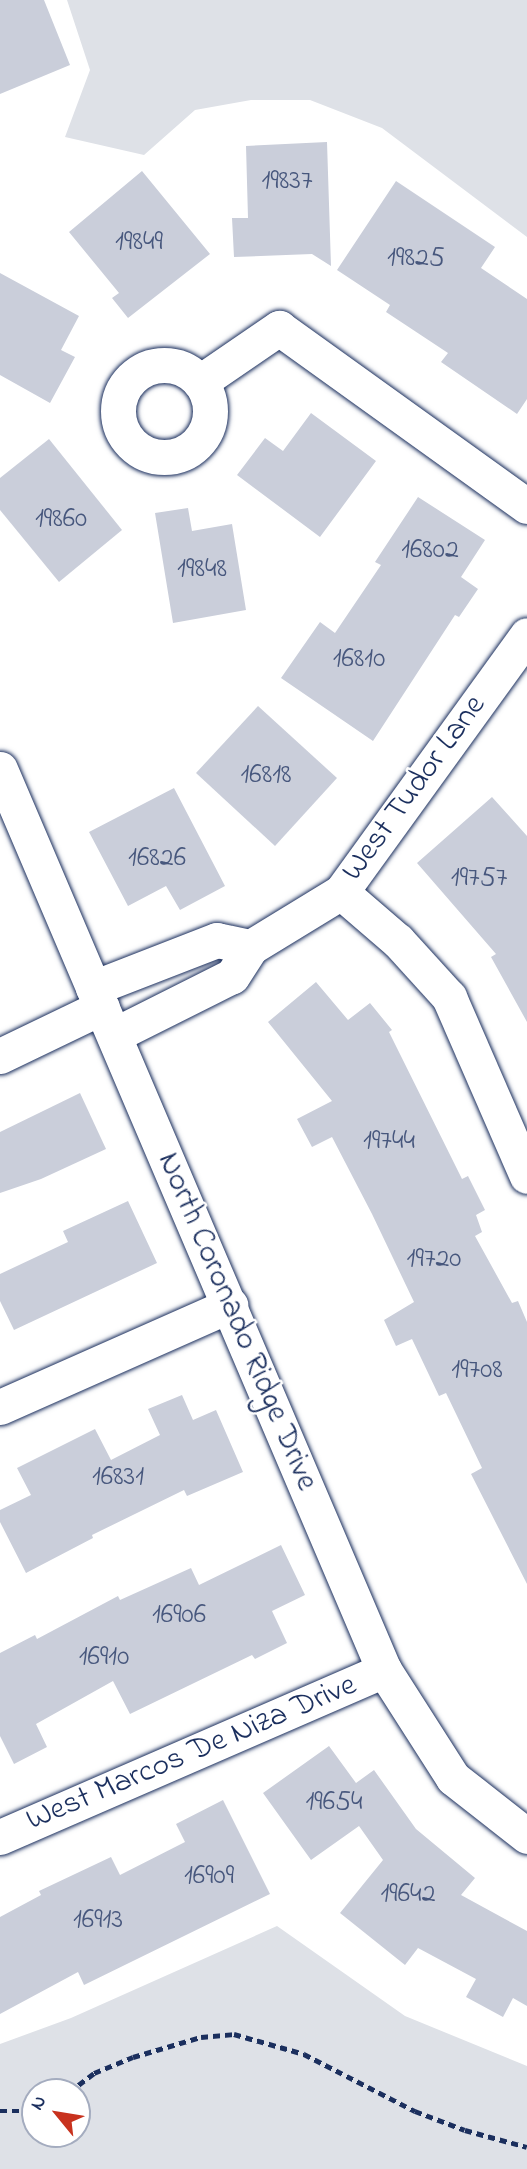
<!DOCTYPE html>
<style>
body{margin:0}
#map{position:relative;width:527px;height:2169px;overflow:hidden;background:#fff;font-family:"Indie Flower",sans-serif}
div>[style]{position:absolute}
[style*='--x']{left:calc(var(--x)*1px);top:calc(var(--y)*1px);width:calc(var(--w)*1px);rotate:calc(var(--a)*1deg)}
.green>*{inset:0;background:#dee1e7}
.building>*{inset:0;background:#caceda}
.path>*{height:4.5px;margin-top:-2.25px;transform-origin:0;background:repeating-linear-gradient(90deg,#1b2f5e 0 7px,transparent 0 12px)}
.roads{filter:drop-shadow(0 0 2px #1b2f5e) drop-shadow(0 0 2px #1b2f5e)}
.minor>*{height:35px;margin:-17.5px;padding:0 17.5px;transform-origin:17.5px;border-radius:17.5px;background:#fff}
.minor>.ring{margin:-17.5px;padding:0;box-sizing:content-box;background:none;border:35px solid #fff;border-radius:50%}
span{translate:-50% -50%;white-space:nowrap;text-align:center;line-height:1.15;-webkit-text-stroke:5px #fff;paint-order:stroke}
.number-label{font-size:28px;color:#47577d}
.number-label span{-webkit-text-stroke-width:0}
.street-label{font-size:32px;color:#1b2f5e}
.north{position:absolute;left:21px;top:2078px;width:70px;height:70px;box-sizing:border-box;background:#fff;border:2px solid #a4acbf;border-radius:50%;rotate:300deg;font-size:19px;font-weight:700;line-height:28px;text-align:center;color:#1b2f5e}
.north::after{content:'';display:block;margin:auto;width:24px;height:32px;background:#c8321e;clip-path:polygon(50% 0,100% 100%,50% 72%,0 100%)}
</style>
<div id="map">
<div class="green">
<div style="clip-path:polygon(67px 0,527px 0,527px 237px,382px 128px,310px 100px,251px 100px,195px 110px,144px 155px,65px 137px,90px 70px)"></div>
<div style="clip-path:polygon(evenodd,277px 1926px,405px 2016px,527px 2066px,527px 2169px,0 2169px,0 2044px,71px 2018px,277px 1926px,77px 2092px,77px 2134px,35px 2134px,35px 2092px,77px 2092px)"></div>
</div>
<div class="building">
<div style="clip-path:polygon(0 0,44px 0,70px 65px,0 94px)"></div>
<div style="clip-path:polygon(327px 142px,331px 266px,312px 254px,234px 257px,232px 218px,248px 218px,246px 146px)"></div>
<div style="clip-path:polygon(142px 171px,210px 254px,128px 318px,112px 298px,119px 293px,69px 232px)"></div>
<div style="clip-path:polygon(396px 181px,495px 247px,481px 268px,527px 299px,527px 399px,517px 414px,441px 362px,448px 353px,386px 312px,390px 305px,337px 270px)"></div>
<div style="clip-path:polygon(0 273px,79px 316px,61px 350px,75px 357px,50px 403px,0 375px)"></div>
<div style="clip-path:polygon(311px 413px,376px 461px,320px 537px,237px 475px,265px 438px,283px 451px)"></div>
<div style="clip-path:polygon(49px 439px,122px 530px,59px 582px,0 510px,0 478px)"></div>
<div style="clip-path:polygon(418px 497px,485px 540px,461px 577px,478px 589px,459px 617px,455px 615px,373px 741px,281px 678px,320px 622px,335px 633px,381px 565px,375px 562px)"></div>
<div style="clip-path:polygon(188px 508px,192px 531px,232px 524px,246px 610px,173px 623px,155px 513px)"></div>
<div style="clip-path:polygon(258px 706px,337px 778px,275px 846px,196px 773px)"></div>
<div style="clip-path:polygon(174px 788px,225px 886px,180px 910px,166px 886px,128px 906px,89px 832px)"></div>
<div style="clip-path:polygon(492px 797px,527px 836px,527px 1022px,491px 957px,496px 954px,417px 863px)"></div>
<div style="clip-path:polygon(316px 982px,348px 1020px,370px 1003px,392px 1030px,389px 1032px,462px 1179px,468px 1176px,485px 1210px,476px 1215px,482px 1232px,475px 1236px,512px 1303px,518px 1301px,527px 1322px,527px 1584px,471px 1474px,482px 1468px,446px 1393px,439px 1396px,412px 1339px,396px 1346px,384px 1320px,414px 1302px,372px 1214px,332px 1137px,312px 1147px,297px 1119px,332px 1101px,268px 1022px)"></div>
<div style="clip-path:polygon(80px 1093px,106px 1149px,41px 1179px,0 1193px,0 1132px)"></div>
<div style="clip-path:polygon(128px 1201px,157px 1263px,14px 1330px,0 1301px,0 1274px,68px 1242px,63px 1231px)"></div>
<div style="clip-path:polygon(182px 1395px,193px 1420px,216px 1410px,243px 1472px,187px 1496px,184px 1490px,92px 1535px,93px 1538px,26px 1573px,0 1522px,0 1510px,31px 1495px,17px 1468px,95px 1429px,111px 1460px,160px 1435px,148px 1409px)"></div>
<div style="clip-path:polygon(281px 1545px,305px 1595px,272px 1611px,287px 1643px,255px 1659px,252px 1655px,130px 1714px,113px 1681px,36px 1724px,47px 1747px,14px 1764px,0 1736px,0 1653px,35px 1635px,37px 1639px,118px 1596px,120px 1600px,191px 1568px,199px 1585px)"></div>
<div style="clip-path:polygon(329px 1746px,356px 1783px,374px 1770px,416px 1829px,475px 1878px,461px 1895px,527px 1931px,527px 2006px,513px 1998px,503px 2017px,466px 1997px,476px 1979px,418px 1948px,405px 1965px,340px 1913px,383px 1860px,359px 1826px,311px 1860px,263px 1793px)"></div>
<div style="clip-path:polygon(223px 1800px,270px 1894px,84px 1985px,78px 1972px,0 2014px,0 1917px,41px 1895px,39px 1891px,111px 1857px,120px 1875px,185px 1842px,176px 1824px)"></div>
</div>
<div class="path">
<div style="--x:69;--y:2092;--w:31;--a:-37"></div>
<div style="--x:94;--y:2073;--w:42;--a:-22.3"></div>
<div style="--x:133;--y:2057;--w:71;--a:-16.4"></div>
<div style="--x:201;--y:2037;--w:33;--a:-5"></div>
<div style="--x:234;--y:2034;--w:73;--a:15.9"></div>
<div style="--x:304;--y:2054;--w:125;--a:27.2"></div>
<div style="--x:415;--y:2111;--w:53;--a:20.8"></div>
<div style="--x:465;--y:2130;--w:64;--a:15.3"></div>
<div style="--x:0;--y:2111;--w:35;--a:0"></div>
</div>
<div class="roads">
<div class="minor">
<div class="ring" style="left:118px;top:365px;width:57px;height:57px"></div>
<div style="--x:200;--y:382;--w:96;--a:-34.4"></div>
<div style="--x:279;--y:328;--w:305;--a:35.7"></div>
<div style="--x:0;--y:769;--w:979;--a:66.92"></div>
<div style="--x:384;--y:1670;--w:128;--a:57.4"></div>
<div style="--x:453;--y:1778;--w:94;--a:38.1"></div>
<div style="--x:341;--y:892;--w:75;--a:40.7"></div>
<div style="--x:398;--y:941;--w:76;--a:47.7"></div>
<div style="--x:449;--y:997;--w:195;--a:66.5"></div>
<div style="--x:251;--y:947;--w:105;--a:-31.4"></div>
<div style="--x:341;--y:892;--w:317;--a:-54.1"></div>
<div style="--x:93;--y:988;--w:133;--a:-21.2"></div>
<div style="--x:217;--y:940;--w:35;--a:12"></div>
<div style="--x:251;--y:947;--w:35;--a:123"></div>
<div style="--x:232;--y:976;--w:132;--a:153.4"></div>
<div style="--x:0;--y:1056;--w:113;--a:-25.7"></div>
<div style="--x:0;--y:1407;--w:252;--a:-23.9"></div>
<div style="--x:0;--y:1837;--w:419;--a:-23.5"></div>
</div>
</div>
<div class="number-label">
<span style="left:287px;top:182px">19837</span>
<span style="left:139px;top:243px">19849</span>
<span style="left:416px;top:259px">19825</span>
<span style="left:61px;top:520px">19860</span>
<span style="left:430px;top:551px">16802</span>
<span style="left:202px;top:570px">19848</span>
<span style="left:359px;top:660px">16810</span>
<span style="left:266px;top:776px">16818</span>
<span style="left:157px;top:859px">16826</span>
<span style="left:479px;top:879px">19757</span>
<span style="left:389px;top:1142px">19744</span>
<span style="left:434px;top:1260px">19720</span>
<span style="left:477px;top:1371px">19708</span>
<span style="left:118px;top:1478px">16831</span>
<span style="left:179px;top:1616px">16906</span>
<span style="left:104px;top:1658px">16910</span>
<span style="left:334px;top:1803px">19654</span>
<span style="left:209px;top:1877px">16909</span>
<span style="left:408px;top:1895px">19642</span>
<span style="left:98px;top:1921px">16913</span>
</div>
<div class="street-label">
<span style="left:415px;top:789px;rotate:-54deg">West Tudor Lane</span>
<span style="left:236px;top:1322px;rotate:67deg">North Coronado Ridge Drive</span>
<span style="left:192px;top:1754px;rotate:-23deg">West Marcos De Niza Drive</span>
</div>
<div class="north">N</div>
</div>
